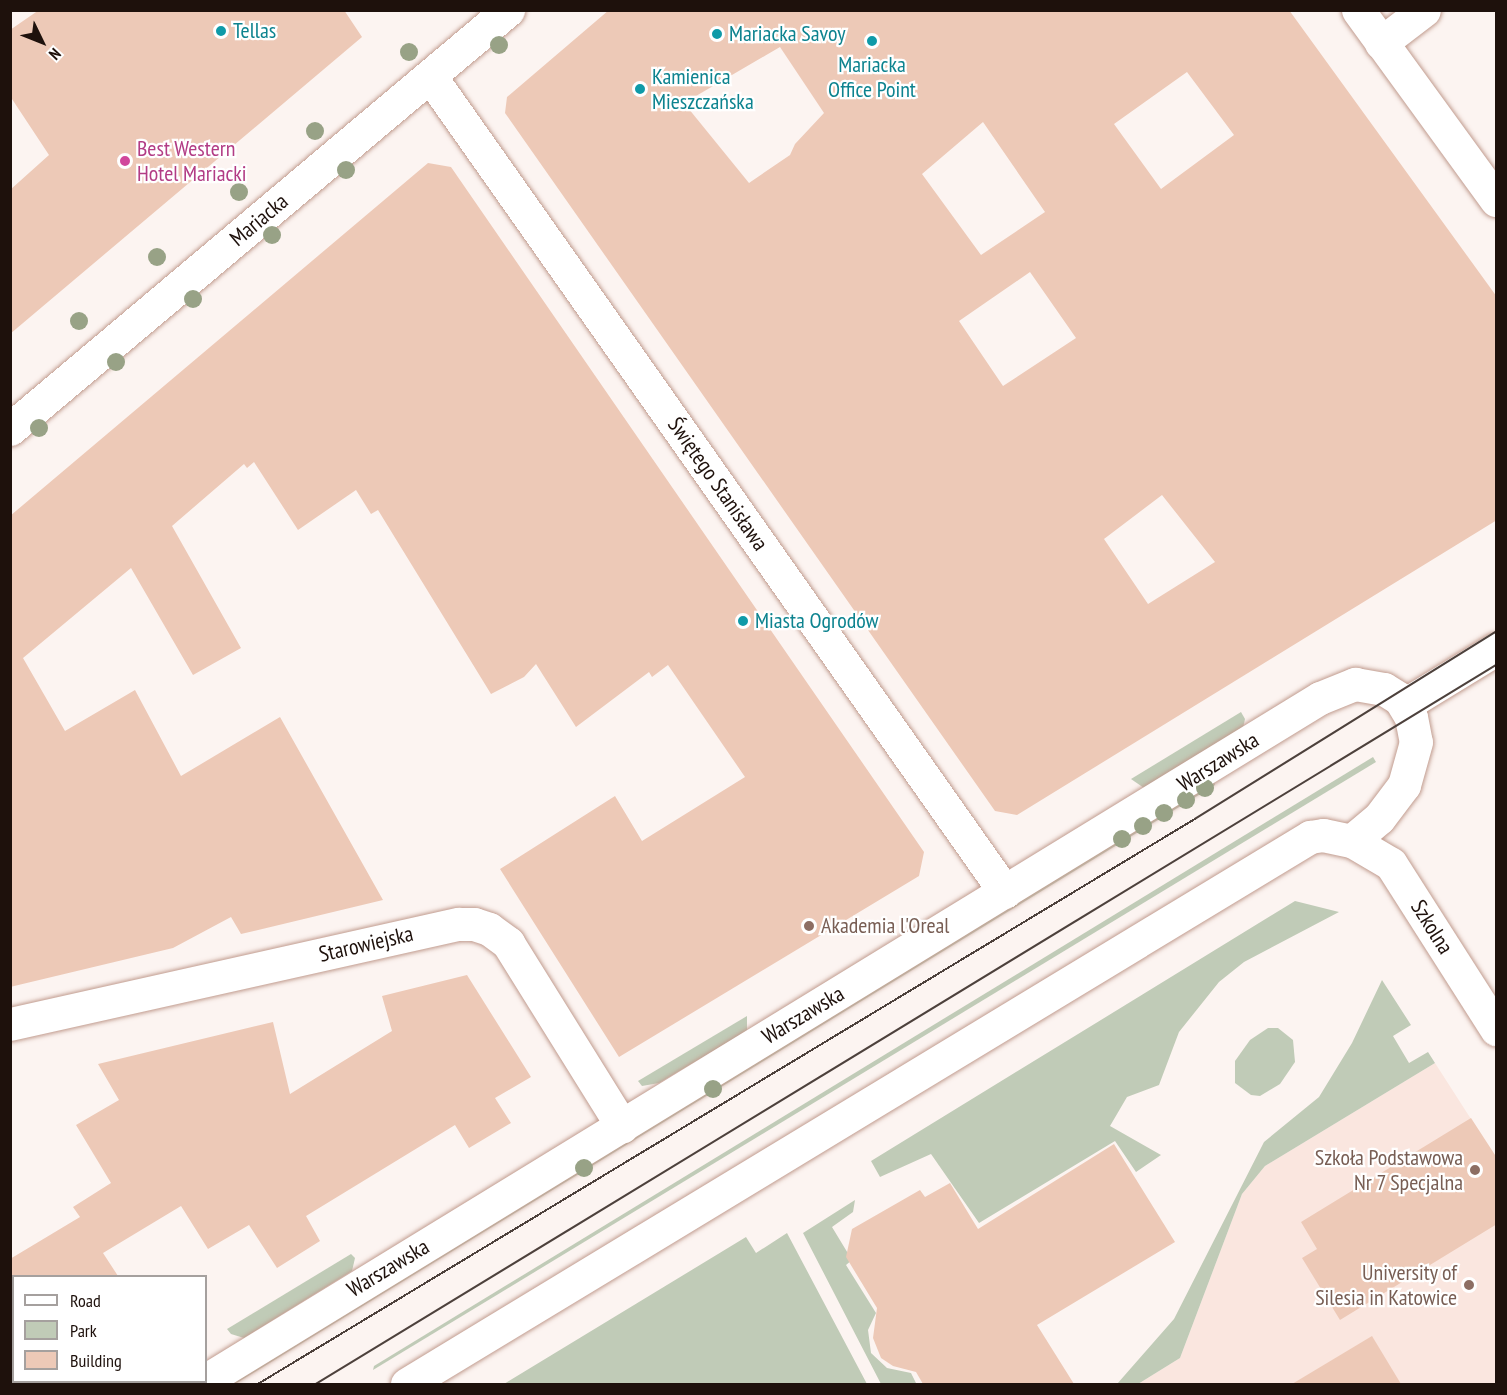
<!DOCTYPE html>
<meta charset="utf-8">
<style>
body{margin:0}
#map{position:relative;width:1507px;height:1395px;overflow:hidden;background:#fcf4f1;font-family:"PT Sans Narrow",sans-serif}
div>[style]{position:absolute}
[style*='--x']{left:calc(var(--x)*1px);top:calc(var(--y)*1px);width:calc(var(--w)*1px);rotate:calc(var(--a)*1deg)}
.built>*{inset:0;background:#fae6df}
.green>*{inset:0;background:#c0cbb7}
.building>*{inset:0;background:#edc9b7}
.roads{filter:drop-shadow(0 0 2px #c19c8f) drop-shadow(0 0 2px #c19c8f)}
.pedestrian>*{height:33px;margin:-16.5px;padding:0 16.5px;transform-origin:16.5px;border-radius:16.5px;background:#fff}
.minor>*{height:33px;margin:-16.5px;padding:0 16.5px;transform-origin:16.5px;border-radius:16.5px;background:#fff}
.tertiary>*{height:33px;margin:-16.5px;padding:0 16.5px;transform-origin:16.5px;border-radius:16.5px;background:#fff}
.tram>*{height:1.5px;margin:-0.75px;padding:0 0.75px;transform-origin:0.75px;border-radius:0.75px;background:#4d413c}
.trees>*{width:18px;height:18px;margin:-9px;border-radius:50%;background:#98a286}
.dots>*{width:16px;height:16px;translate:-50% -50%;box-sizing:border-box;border:3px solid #fff;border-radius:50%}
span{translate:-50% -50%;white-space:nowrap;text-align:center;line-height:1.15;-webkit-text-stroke:4.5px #fff;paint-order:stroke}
.culture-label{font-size:22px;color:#0d838f}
.left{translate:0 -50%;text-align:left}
.hotel-label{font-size:22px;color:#b23c85}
.street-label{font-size:22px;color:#1e110c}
.education-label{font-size:22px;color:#785e54}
.right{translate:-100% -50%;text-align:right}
.frame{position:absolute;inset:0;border:12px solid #1e110c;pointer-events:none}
.legend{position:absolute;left:12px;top:1275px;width:195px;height:108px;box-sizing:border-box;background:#fff;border:2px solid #a5a09e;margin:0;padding:8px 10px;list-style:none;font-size:18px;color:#1e110c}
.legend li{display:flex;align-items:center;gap:12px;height:30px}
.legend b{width:30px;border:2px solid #a5a09e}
.north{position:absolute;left:12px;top:12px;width:60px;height:60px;-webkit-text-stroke:4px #fff;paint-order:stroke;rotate:133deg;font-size:16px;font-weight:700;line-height:24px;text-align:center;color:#1e110c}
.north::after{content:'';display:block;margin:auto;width:21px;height:27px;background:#1e110c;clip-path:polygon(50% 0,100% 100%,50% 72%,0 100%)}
</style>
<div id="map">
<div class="built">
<div style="clip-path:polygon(1435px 1063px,1496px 1158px,1496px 1384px,1138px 1384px,1180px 1358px,1242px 1194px,1265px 1166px)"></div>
</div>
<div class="green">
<div style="clip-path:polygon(1241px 712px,1245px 719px,1243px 728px,1144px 788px,1131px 779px)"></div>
<div style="clip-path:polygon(1373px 757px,1376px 762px,373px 1370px,374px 1366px)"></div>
<div style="clip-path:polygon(1214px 780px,1215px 785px,235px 1384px,224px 1384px)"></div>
<div style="clip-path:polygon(1295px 901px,1339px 912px,1244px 962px,1219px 982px,1179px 1032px,1159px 1085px,1127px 1097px,1110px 1126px,1161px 1155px,1136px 1172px,1115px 1141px,979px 1223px,931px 1154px,880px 1177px,871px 1161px)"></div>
<div style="clip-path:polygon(1382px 980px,1411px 1025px,1393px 1036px,1409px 1063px,1428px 1052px,1435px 1063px,1265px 1166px,1242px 1194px,1180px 1358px,1138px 1384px,1117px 1384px,1174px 1319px,1264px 1142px,1319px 1097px,1352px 1043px)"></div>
<div style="clip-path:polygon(747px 1016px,747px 1031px,659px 1083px,642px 1086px,638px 1081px)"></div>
<div style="clip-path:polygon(1268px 1028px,1278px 1028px,1293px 1040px,1295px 1062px,1280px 1084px,1260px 1096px,1251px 1095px,1235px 1083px,1235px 1061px,1250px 1040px)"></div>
<div style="clip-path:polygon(855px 1200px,853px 1212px,832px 1227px,852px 1260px,846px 1265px,876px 1313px,868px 1330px,871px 1353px,887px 1368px,911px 1373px,916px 1383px,913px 1384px,881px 1384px,803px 1233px)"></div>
<div style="clip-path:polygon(787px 1233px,867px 1384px,504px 1384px,746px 1237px,756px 1253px)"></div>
<div style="clip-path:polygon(351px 1254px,355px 1258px,352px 1271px,244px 1338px,231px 1334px,227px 1329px)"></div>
</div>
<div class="building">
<div style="clip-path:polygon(39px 10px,344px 10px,362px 37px,10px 334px,10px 190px,49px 155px,10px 96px,10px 30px)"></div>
<div style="clip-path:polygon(evenodd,609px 10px,1289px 10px,1497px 297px,1497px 520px,1017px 815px,995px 811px,505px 113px,507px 97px,609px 10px,780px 47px,824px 113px,795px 144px,790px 155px,749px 183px,684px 103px,780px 47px,609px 10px,1187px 72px,1234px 135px,1161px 189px,1114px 124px,1187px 72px,609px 10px,983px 122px,1045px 212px,981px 255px,922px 174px,983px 122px,609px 10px,1030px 272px,1076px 338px,1003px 386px,959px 321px,1030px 272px,609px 10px,1162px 495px,1215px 562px,1148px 604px,1104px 539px,1162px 495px)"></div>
<div style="clip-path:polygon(428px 163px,451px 167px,924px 852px,919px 876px,619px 1057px,500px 869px,615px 796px,642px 841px,745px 777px,668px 665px,652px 677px,649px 672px,576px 727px,536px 664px,524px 677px,491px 694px,378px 510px,371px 514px,356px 490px,298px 530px,254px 462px,247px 468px,244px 464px,172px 526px,241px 648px,193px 675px,131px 568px,23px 658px,65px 731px,135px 690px,181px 776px,280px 717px,383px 900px,241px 934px,231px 917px,173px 948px,10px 987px,10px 516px)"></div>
<div style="clip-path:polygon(467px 975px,531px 1077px,495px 1098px,511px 1123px,469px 1148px,455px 1125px,306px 1216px,320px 1241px,277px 1268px,249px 1225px,208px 1249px,181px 1206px,103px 1253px,118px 1276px,10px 1276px,10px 1259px,80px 1217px,73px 1207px,111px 1183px,76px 1125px,119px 1100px,98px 1064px,273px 1022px,290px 1094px,392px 1031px,382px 996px)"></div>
<div style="clip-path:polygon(1471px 1118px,1497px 1158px,1497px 1224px,1340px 1320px,1302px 1258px,1317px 1249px,1301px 1222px)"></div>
<div style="clip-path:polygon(1114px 1144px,1175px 1242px,1037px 1325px,1074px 1384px,923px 1384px,916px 1372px,893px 1366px,881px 1358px,873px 1338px,877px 1308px,846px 1257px,852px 1229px,920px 1190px,925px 1197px,950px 1183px,978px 1229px)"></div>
<div style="clip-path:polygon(1372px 1336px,1401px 1384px,1292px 1384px)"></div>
</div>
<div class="roads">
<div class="pedestrian">
<div style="--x:1358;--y:10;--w:235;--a:54"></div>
<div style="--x:1381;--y:43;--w:54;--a:-37.5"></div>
<div style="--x:430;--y:76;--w:998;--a:54.83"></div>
<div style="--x:10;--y:429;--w:651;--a:-40.08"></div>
</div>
<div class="minor">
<div style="--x:1406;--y:704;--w:105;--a:-31.4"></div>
<div style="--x:10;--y:1024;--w:460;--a:-12.6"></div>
<div style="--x:459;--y:924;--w:15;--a:0"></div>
<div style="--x:474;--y:924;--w:16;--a:18"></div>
<div style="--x:489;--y:929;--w:24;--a:36"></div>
<div style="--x:508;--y:943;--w:216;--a:58.1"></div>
<div style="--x:206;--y:1380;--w:1306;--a:-31.48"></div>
<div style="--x:1320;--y:698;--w:38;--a:-22"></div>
<div style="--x:1355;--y:684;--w:29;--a:10"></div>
<div style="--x:1384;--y:689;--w:19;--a:32"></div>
<div style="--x:1400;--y:699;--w:21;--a:59"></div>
<div style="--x:1411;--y:717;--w:25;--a:79"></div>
<div style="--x:1416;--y:742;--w:45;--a:105.6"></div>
<div style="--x:1404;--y:785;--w:41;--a:127.1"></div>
<div style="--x:1379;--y:818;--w:35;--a:140"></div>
</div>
<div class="tertiary">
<div style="--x:407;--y:1384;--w:1056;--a:-31.21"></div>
<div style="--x:1310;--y:837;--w:13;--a:-9"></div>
<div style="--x:1323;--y:835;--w:30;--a:12"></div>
<div style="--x:1352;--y:841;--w:45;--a:30.5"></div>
<div style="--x:1391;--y:864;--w:196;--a:57.5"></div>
</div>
</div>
<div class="tram">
<div style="--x:258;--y:1384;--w:1094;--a:-31.09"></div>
<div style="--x:1195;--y:819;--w:354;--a:-31.9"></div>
<div style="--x:316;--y:1384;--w:1382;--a:-31.35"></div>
</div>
<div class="trees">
<div style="left:499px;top:45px"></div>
<div style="left:409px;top:52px"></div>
<div style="left:315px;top:131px"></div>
<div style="left:346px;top:170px"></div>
<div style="left:239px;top:192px"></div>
<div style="left:272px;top:235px"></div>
<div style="left:157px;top:257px"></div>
<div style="left:193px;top:299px"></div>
<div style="left:79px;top:321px"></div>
<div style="left:116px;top:362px"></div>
<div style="left:39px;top:428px"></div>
<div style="left:1205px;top:788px"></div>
<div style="left:1186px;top:800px"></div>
<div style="left:1164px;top:813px"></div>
<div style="left:1143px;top:826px"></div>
<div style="left:1122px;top:839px"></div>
<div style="left:713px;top:1089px"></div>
<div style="left:584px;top:1168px"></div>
</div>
<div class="dots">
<div style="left:221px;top:31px;background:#0f9aa8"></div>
<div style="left:717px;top:34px;background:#0f9aa8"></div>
<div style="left:872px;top:41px;background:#0f9aa8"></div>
<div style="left:640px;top:89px;background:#0f9aa8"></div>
<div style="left:125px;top:161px;background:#d1479c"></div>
<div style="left:743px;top:621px;background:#0f9aa8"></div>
<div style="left:809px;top:926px;background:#8d6e63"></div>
<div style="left:1475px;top:1170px;background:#8d6e63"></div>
<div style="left:1469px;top:1285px;background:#8d6e63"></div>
</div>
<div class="culture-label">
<span class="left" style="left:233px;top:31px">Tellas</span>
<span class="left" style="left:729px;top:34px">Mariacka Savoy</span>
<span style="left:872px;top:77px">Mariacka<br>Office Point</span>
<span class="left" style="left:652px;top:89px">Kamienica<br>Mieszczańska</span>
<span class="left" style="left:755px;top:621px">Miasta Ogrodów</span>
</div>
<div class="hotel-label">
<span class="left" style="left:137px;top:161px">Best Western<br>Hotel Mariacki</span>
</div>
<div class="street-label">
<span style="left:259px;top:220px;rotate:-40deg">Mariacka</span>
<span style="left:718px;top:484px;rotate:55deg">Świętego Stanisława</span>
<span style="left:1218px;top:762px;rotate:-32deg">Warszawska</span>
<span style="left:1432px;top:927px;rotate:58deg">Szkolna</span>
<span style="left:366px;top:944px;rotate:-13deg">Starowiejska</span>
<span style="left:803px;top:1015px;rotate:-31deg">Warszawska</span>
<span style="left:388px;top:1268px;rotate:-31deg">Warszawska</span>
</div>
<div class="education-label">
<span class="left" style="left:821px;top:926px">Akademia l'Oreal</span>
<span class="right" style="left:1463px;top:1170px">Szkoła Podstawowa<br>Nr 7 Specjalna</span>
<span class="right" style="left:1457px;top:1285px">University of<br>Silesia in Katowice</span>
</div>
<div class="frame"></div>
<ul class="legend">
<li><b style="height:8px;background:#fff"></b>Road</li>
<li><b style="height:16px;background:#c0cbb7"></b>Park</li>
<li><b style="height:16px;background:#edc9b7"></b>Building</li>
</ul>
<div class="north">N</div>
</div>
